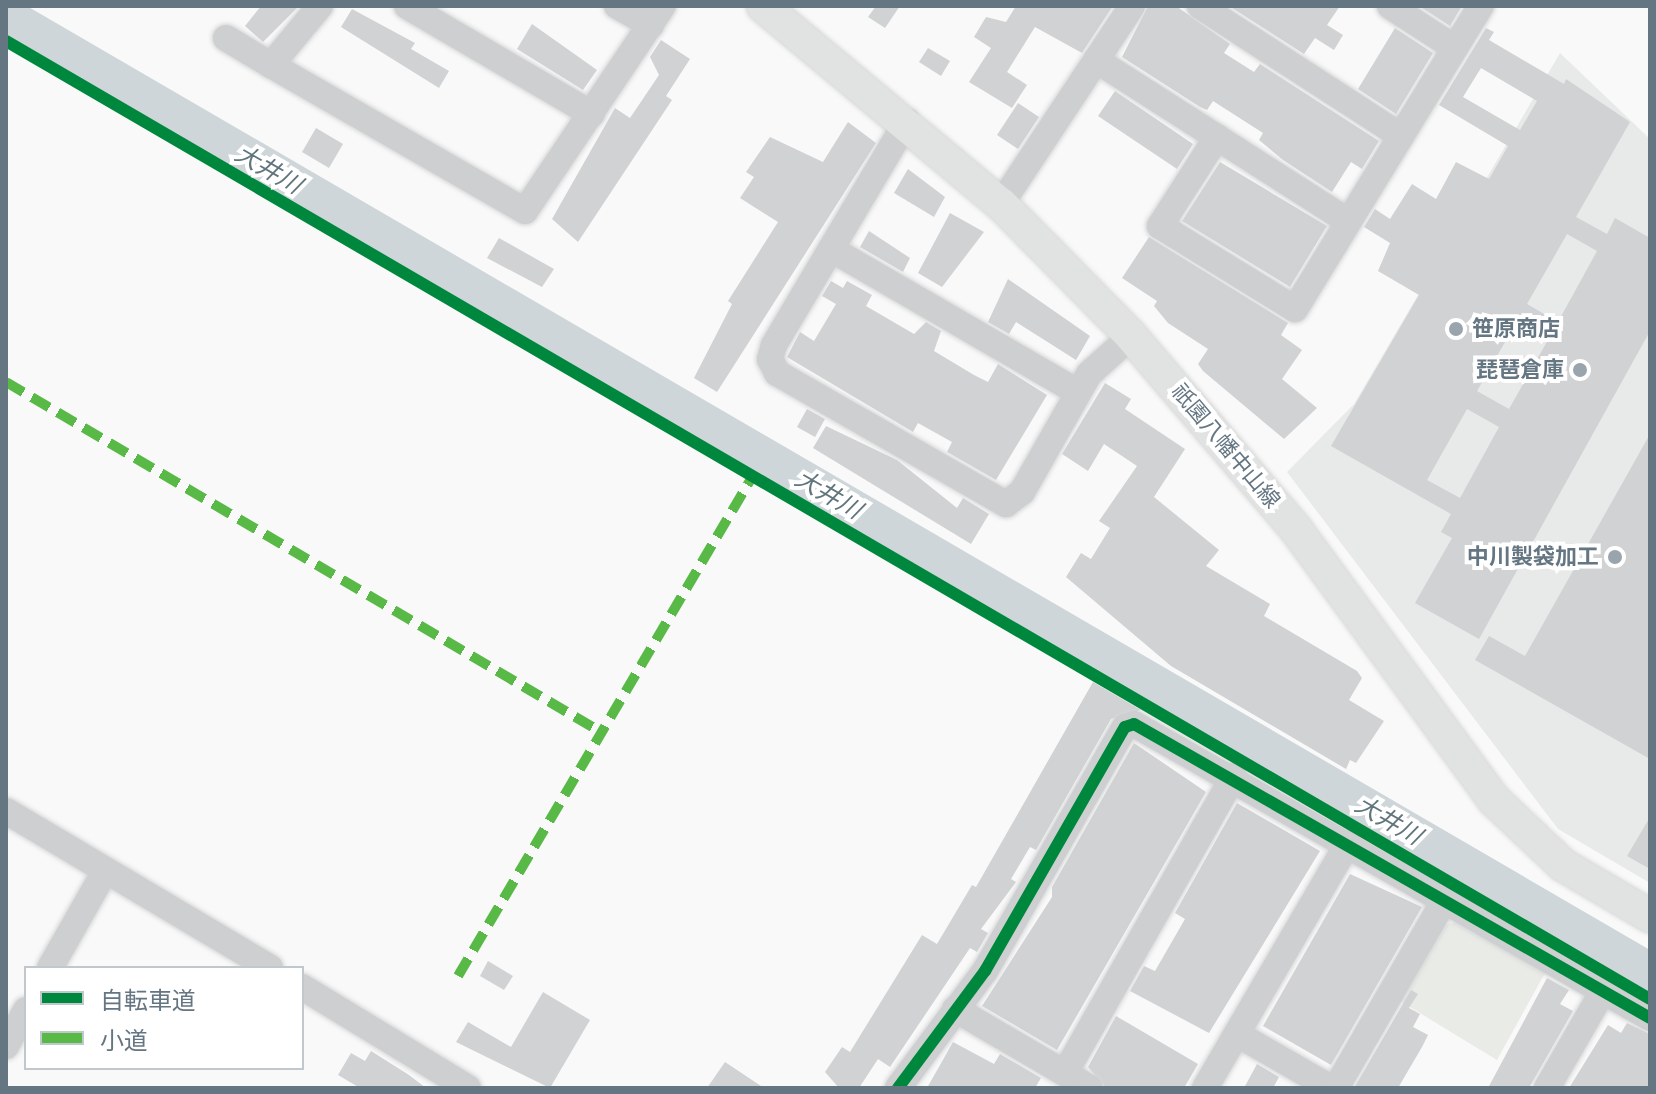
<!DOCTYPE html>
<meta charset="utf-8">
<style>
body{margin:0}
#map{position:relative;width:1656px;height:1094px;overflow:hidden;background:#f9f9f9;font-family:"Fira Sans","Noto Sans JP",sans-serif}
div>[style]{position:absolute}
[style*='--x']{left:calc(var(--x)*1px);top:calc(var(--y)*1px);width:calc(var(--w)*1px);rotate:calc(var(--a)*1deg)}
.built>*{inset:0;background:#e8e9e9}
.green>*{inset:0;background:#e8ebe6}
.river>*{height:40px;margin:-20px;padding:0 20px;transform-origin:20px;border-radius:20px;background:#ced6d9}
.building>*{inset:0;background:#d0d2d3}
.roads{filter:drop-shadow(0 0 2px #d5d6d7) drop-shadow(0 0 2px #d5d6d7)}
.minor>*{height:26px;margin:-13px;padding:0 13px;transform-origin:13px;border-radius:13px;background:#cecfd0}
.major>*{height:32px;margin:-16px;padding:0 16px;transform-origin:16px;border-radius:16px;background:#e1e2e2}
.quiet>*{height:10px;margin-top:-5px;transform-origin:0;background:repeating-linear-gradient(90deg,#58b947 0 20px,transparent 0 30px)}
.cycleway>*{height:12px;margin:-6px;padding:0 6px;transform-origin:6px;border-radius:6px;background:#00873e}
.dots>*{width:22px;height:22px;translate:-50% -50%;box-sizing:border-box;border:4px solid #fff;border-radius:50%}
span{translate:-50% -50%;white-space:nowrap;text-align:center;line-height:1.15;-webkit-text-stroke:8px #fff;paint-order:stroke}
.poi-label{font-size:22px;color:#657683;font-weight:700}
.left{translate:0 -50%;text-align:left}
.right{translate:-100% -50%;text-align:right}
.street-label{font-size:22px;color:#657683}
.water-label{font-size:24px;color:#60757c;font-style:italic}
.frame{position:absolute;inset:0;border:8px solid #657683;pointer-events:none}
.legend{position:absolute;left:24px;top:966px;width:280px;height:104px;box-sizing:border-box;background:#fff;border:2px solid #c1c8cd;margin:0;padding:10px 14px;list-style:none;font-size:24px;color:#657683}
.legend li{display:flex;align-items:center;gap:16px;height:40px}
.legend b{width:40px;border:2px solid #c1c8cd}
</style>
<div id="map">
<div class="built">
<div style="clip-path:polygon(1560px 53px,1650px 139px,1650px 883px,1558px 829px,1287px 472px,1354px 404px)"></div>
</div>
<div class="green">
<div style="clip-path:polygon(1461px 921px,1546px 971px,1497px 1060px,1400px 1001px,1443px 925px)"></div>
</div>
<div class="river">
<div style="--x:6;--y:17;--w:1902;--a:30.18"></div>
</div>
<div class="building">
<div style="clip-path:polygon(261px 6px,299px 6px,263px 42px,245px 26px)"></div>
<div style="clip-path:polygon(876px 6px,900px 6px,885px 28px,868px 17px)"></div>
<div style="clip-path:polygon(1016px 6px,1113px 6px,1082px 53px,1035px 27px,1007px 72px,1027px 85px,1012px 108px,969px 82px,991px 48px,974px 37px,986px 17px,1006px 22px)"></div>
<div style="clip-path:polygon(1148px 6px,1176px 6px,1230px 44px,1224px 53px,1254px 72px,1260px 64px,1379px 141px,1362px 169px,1351px 162px,1332px 192px,1283px 160px,1259px 140px,1263px 133px,1213px 101px,1207px 110px,1200px 107px,1122px 57px)"></div>
<div style="clip-path:polygon(1229px 6px,1340px 6px,1327px 25px,1343px 35px,1334px 50px,1315px 38px,1304px 54px)"></div>
<div style="clip-path:polygon(1419px 6px,1462px 6px,1450px 26px)"></div>
<div style="clip-path:polygon(352px 9px,415px 43px,411px 49px,449px 71px,439px 88px,341px 27px)"></div>
<div style="clip-path:polygon(532px 24px,597px 70px,583px 90px,517px 49px)"></div>
<div style="clip-path:polygon(1395px 28px,1433px 53px,1396px 114px,1358px 89px)"></div>
<div style="clip-path:polygon(evenodd,1486px 28px,1494px 32px,1489px 40px,1564px 84px,1566px 79px,1630px 122px,1576px 217px,1607px 234px,1615px 218px,1650px 238px,1650px 331px,1479px 639px,1415px 603px,1452px 538px,1441px 532px,1451px 514px,1331px 446px,1419px 295px,1378px 271px,1390px 243px,1364px 227px,1375px 209px,1390px 219px,1412px 184px,1436px 199px,1456px 162px,1489px 179px,1508px 146px,1439px 105px,1486px 28px,1481px 68px,1537px 101px,1520px 130px,1463px 97px,1481px 68px,1486px 28px,1567px 234px,1597px 251px,1558px 322px,1527px 304px,1567px 234px,1486px 28px,1517px 321px,1549px 338px,1509px 409px,1477px 391px,1517px 321px,1486px 28px,1467px 409px,1499px 427px,1460px 498px,1427px 480px,1467px 409px)"></div>
<div style="clip-path:polygon(661px 40px,690px 59px,666px 96px,672px 100px,578px 242px,552px 219px,615px 108px,630px 118px,659px 75px,650px 57px)"></div>
<div style="clip-path:polygon(928px 48px,950px 61px,941px 76px,919px 62px)"></div>
<div style="clip-path:polygon(1115px 91px,1193px 144px,1177px 169px,1098px 116px)"></div>
<div style="clip-path:polygon(1018px 103px,1039px 117px,1018px 149px,997px 135px)"></div>
<div style="clip-path:polygon(848px 122px,876px 143px,717px 392px,694px 378px,732px 304px,728px 301px,778px 222px,740px 198px,754px 177px,746px 172px,770px 137px,823px 162px)"></div>
<div style="clip-path:polygon(316px 128px,343px 144px,329px 168px,302px 152px)"></div>
<div style="clip-path:polygon(1220px 162px,1327px 226px,1290px 287px,1182px 221px)"></div>
<div style="clip-path:polygon(908px 169px,945px 197px,934px 217px,894px 193px)"></div>
<div style="clip-path:polygon(950px 213px,984px 232px,942px 287px,918px 273px)"></div>
<div style="clip-path:polygon(869px 231px,910px 258px,903px 272px,860px 247px)"></div>
<div style="clip-path:polygon(1149px 237px,1288px 323px,1281px 335px,1302px 350px,1282px 379px,1317px 408px,1284px 439px,1203px 371px,1198px 364px,1208px 349px,1168px 323px,1154px 306px,1157px 301px,1122px 278px)"></div>
<div style="clip-path:polygon(499px 238px,554px 269px,542px 287px,487px 258px)"></div>
<div style="clip-path:polygon(1008px 279px,1090px 336px,1076px 360px,1016px 322px,1009px 334px,988px 322px)"></div>
<div style="clip-path:polygon(831px 281px,843px 288px,847px 281px,872px 295px,866px 306px,914px 334px,926px 322px,941px 331px,934px 351px,974px 375px,988px 382px,998px 364px,1047px 395px,996px 480px,947px 452px,952px 442px,918px 423px,913px 432px,787px 357px,800px 332px,814px 341px,836px 304px,822px 296px)"></div>
<div style="clip-path:polygon(1105px 383px,1131px 399px,1125px 409px,1185px 449px,1154px 497px,1219px 550px,1206px 566px,1270px 604px,1264px 616px,1357px 671px,1362px 678px,1349px 700px,1384px 721px,1356px 763px,1350px 760px,1346px 769px,1171px 666px,1066px 577px,1081px 553px,1091px 559px,1110px 528px,1099px 521px,1137px 466px,1104px 444px,1088px 471px,1062px 454px)"></div>
<div style="clip-path:polygon(807px 409px,825px 419px,815px 437px,797px 427px)"></div>
<div style="clip-path:polygon(826px 426px,897px 460px,957px 508px,963px 498px,989px 514px,971px 544px,813px 448px)"></div>
<div style="clip-path:polygon(1650px 434px,1650px 759px,1475px 660px,1489px 636px,1525px 656px)"></div>
<div style="clip-path:polygon(1093px 682px,1141px 710px,1111px 719px,1036px 850px,1030px 847px,1011px 879px,1016px 882px,981px 929px,988px 933px,977px 952px,970px 948px,890px 1067px,878px 1059px,859px 1088px,839px 1088px,825px 1072px,842px 1047px,850px 1052px,922px 935px,937px 944px,972px 885px,976px 887px)"></div>
<div style="clip-path:polygon(1134px 743px,1206px 792px,1057px 1050px,982px 1006px,1052px 897px,1052px 887px)"></div>
<div style="clip-path:polygon(1237px 803px,1320px 851px,1209px 1033px,1130px 991px,1144px 966px,1155px 971px,1185px 919px,1175px 913px)"></div>
<div style="clip-path:polygon(1650px 817px,1650px 869px,1627px 856px)"></div>
<div style="clip-path:polygon(1350px 874px,1422px 907px,1331px 1065px,1263px 1026px)"></div>
<div style="clip-path:polygon(488px 961px,513px 976px,504px 990px,480px 976px)"></div>
<div style="clip-path:polygon(1547px 978px,1569px 990px,1560px 1004px,1573px 1011px,1529px 1088px,1488px 1088px)"></div>
<div style="clip-path:polygon(1411px 990px,1418px 994px,1409px 1008px,1420px 1014px,1413px 1027px,1428px 1035px,1422px 1047px,1398px 1088px,1354px 1088px)"></div>
<div style="clip-path:polygon(543px 992px,590px 1020px,550px 1088px,456px 1042px,468px 1022px,511px 1047px)"></div>
<div style="clip-path:polygon(1116px 1016px,1198px 1064px,1184px 1088px,1106px 1088px,1088px 1067px)"></div>
<div style="clip-path:polygon(1627px 1023px,1650px 1034px,1650px 1088px,1569px 1088px,1608px 1025px,1621px 1033px)"></div>
<div style="clip-path:polygon(953px 1042px,994px 1064px,1000px 1054px,1041px 1078px,1035px 1088px,927px 1088px)"></div>
<div style="clip-path:polygon(371px 1051px,409px 1075px,426px 1088px,360px 1088px,338px 1075px,351px 1053px,365px 1061px)"></div>
<div style="clip-path:polygon(725px 1062px,764px 1088px,707px 1088px)"></div>
<div style="clip-path:polygon(1257px 1064px,1279px 1077px,1273px 1088px,1244px 1088px)"></div>
</div>
<div class="roads">
<div class="minor">
<div style="--x:320;--y:6;--w:77;--a:129.7"></div>
<div style="--x:271;--y:65;--w:293;--a:29.9"></div>
<div style="--x:525;--y:211;--w:247;--a:-56.1"></div>
<div style="--x:407;--y:6;--w:214;--a:30.3"></div>
<div style="--x:617;--y:6;--w:39;--a:29"></div>
<div style="--x:1200;--y:6;--w:239;--a:32.9"></div>
<div style="--x:1390;--y:6;--w:77;--a:32.9"></div>
<div style="--x:226;--y:38;--w:52;--a:31"></div>
<div style="--x:1096;--y:60;--w:299;--a:32.6"></div>
<div style="--x:907;--y:121;--w:261;--a:120.7"></div>
<div style="--x:774;--y:345;--w:15;--a:106"></div>
<div style="--x:770;--y:359;--w:16;--a:63"></div>
<div style="--x:777;--y:373;--w:264;--a:29.8"></div>
<div style="--x:1006;--y:504;--w:20;--a:-37"></div>
<div style="--x:1022;--y:492;--w:136;--a:-60.4"></div>
<div style="--x:1089;--y:374;--w:57;--a:-42.1"></div>
<div style="--x:1217;--y:137;--w:106;--a:122.6"></div>
<div style="--x:1160;--y:226;--w:158;--a:31.6"></div>
<div style="--x:1295;--y:309;--w:356;--a:-58.5"></div>
<div style="--x:1001;--y:204;--w:237;--a:-56.5"></div>
<div style="--x:831;--y:249;--w:285;--a:30.1"></div>
<div style="--x:6;--y:811;--w:307;--a:30.7"></div>
<div style="--x:50;--y:968;--w:112;--a:-60.4"></div>
<div style="--x:302;--y:987;--w:194;--a:31.3"></div>
<div style="--x:955;--y:1009;--w:156;--a:30.3"></div>
<div style="--x:1237;--y:1034;--w:108;--a:29.9"></div>
<div style="--x:6;--y:1046;--w:41;--a:-60.9"></div>
<div style="--x:1065;--y:1073;--w:342;--a:-60.4"></div>
<div style="--x:898;--y:1088;--w:146;--a:-53.4"></div>
<div style="--x:985;--y:971;--w:281;--a:-60.2"></div>
<div style="--x:1125;--y:727;--w:9;--a:-18"></div>
<div style="--x:1134;--y:724;--w:594;--a:29.67"></div>
<div style="--x:1205;--y:1088;--w:284;--a:-59.7"></div>
<div style="--x:1336;--y:1088;--w:218;--a:-60"></div>
<div style="--x:1547;--y:1088;--w:112;--a:-60"></div>
</div>
<div class="major">
<div style="--x:763;--y:6;--w:310;--a:39.8"></div>
<div style="--x:1001;--y:204;--w:185;--a:45.4"></div>
<div style="--x:1131;--y:336;--w:253;--a:49.5"></div>
<div style="--x:1295;--y:528;--w:336;--a:53.8"></div>
<div style="--x:1493;--y:799;--w:96;--a:43.3"></div>
<div style="--x:1563;--y:865;--w:101;--a:30.4"></div>
</div>
</div>
<div class="quiet">
<div style="--x:6;--y:382;--w:690;--a:30.47"></div>
<div style="--x:458;--y:976;--w:579;--a:-59.49"></div>
</div>
<div class="cycleway">
<div style="--x:6;--y:41;--w:1903;--a:30.23"></div>
<div style="--x:898;--y:1088;--w:146;--a:-53.4"></div>
<div style="--x:985;--y:971;--w:281;--a:-60.2"></div>
<div style="--x:1125;--y:727;--w:9;--a:-18"></div>
<div style="--x:1134;--y:724;--w:594;--a:29.67"></div>
</div>
<div class="dots">
<div style="left:1456px;top:329px;background:#99a4ac"></div>
<div style="left:1580px;top:370px;background:#99a4ac"></div>
<div style="left:1615px;top:557px;background:#99a4ac"></div>
</div>
<div class="poi-label">
<span class="left" style="left:1472px;top:329px">笹原商店</span>
<span class="right" style="left:1564px;top:370px">琵琶倉庫</span>
<span class="right" style="left:1599px;top:557px">中川製袋加工</span>
</div>
<div class="street-label">
<span style="left:1226px;top:446px;rotate:50deg">祇園八幡中山線</span>
</div>
<div class="water-label">
<span style="left:268px;top:170px;rotate:30deg">大井川</span>
<span style="left:828px;top:495px;rotate:30deg">大井川</span>
<span style="left:1388px;top:821px;rotate:30deg">大井川</span>
</div>
<div class="frame"></div>
<ul class="legend">
<li><b style="height:10px;background:#00873e"></b>自転車道</li>
<li><b style="height:10px;background:#58b947"></b>小道</li>
</ul>
</div>
